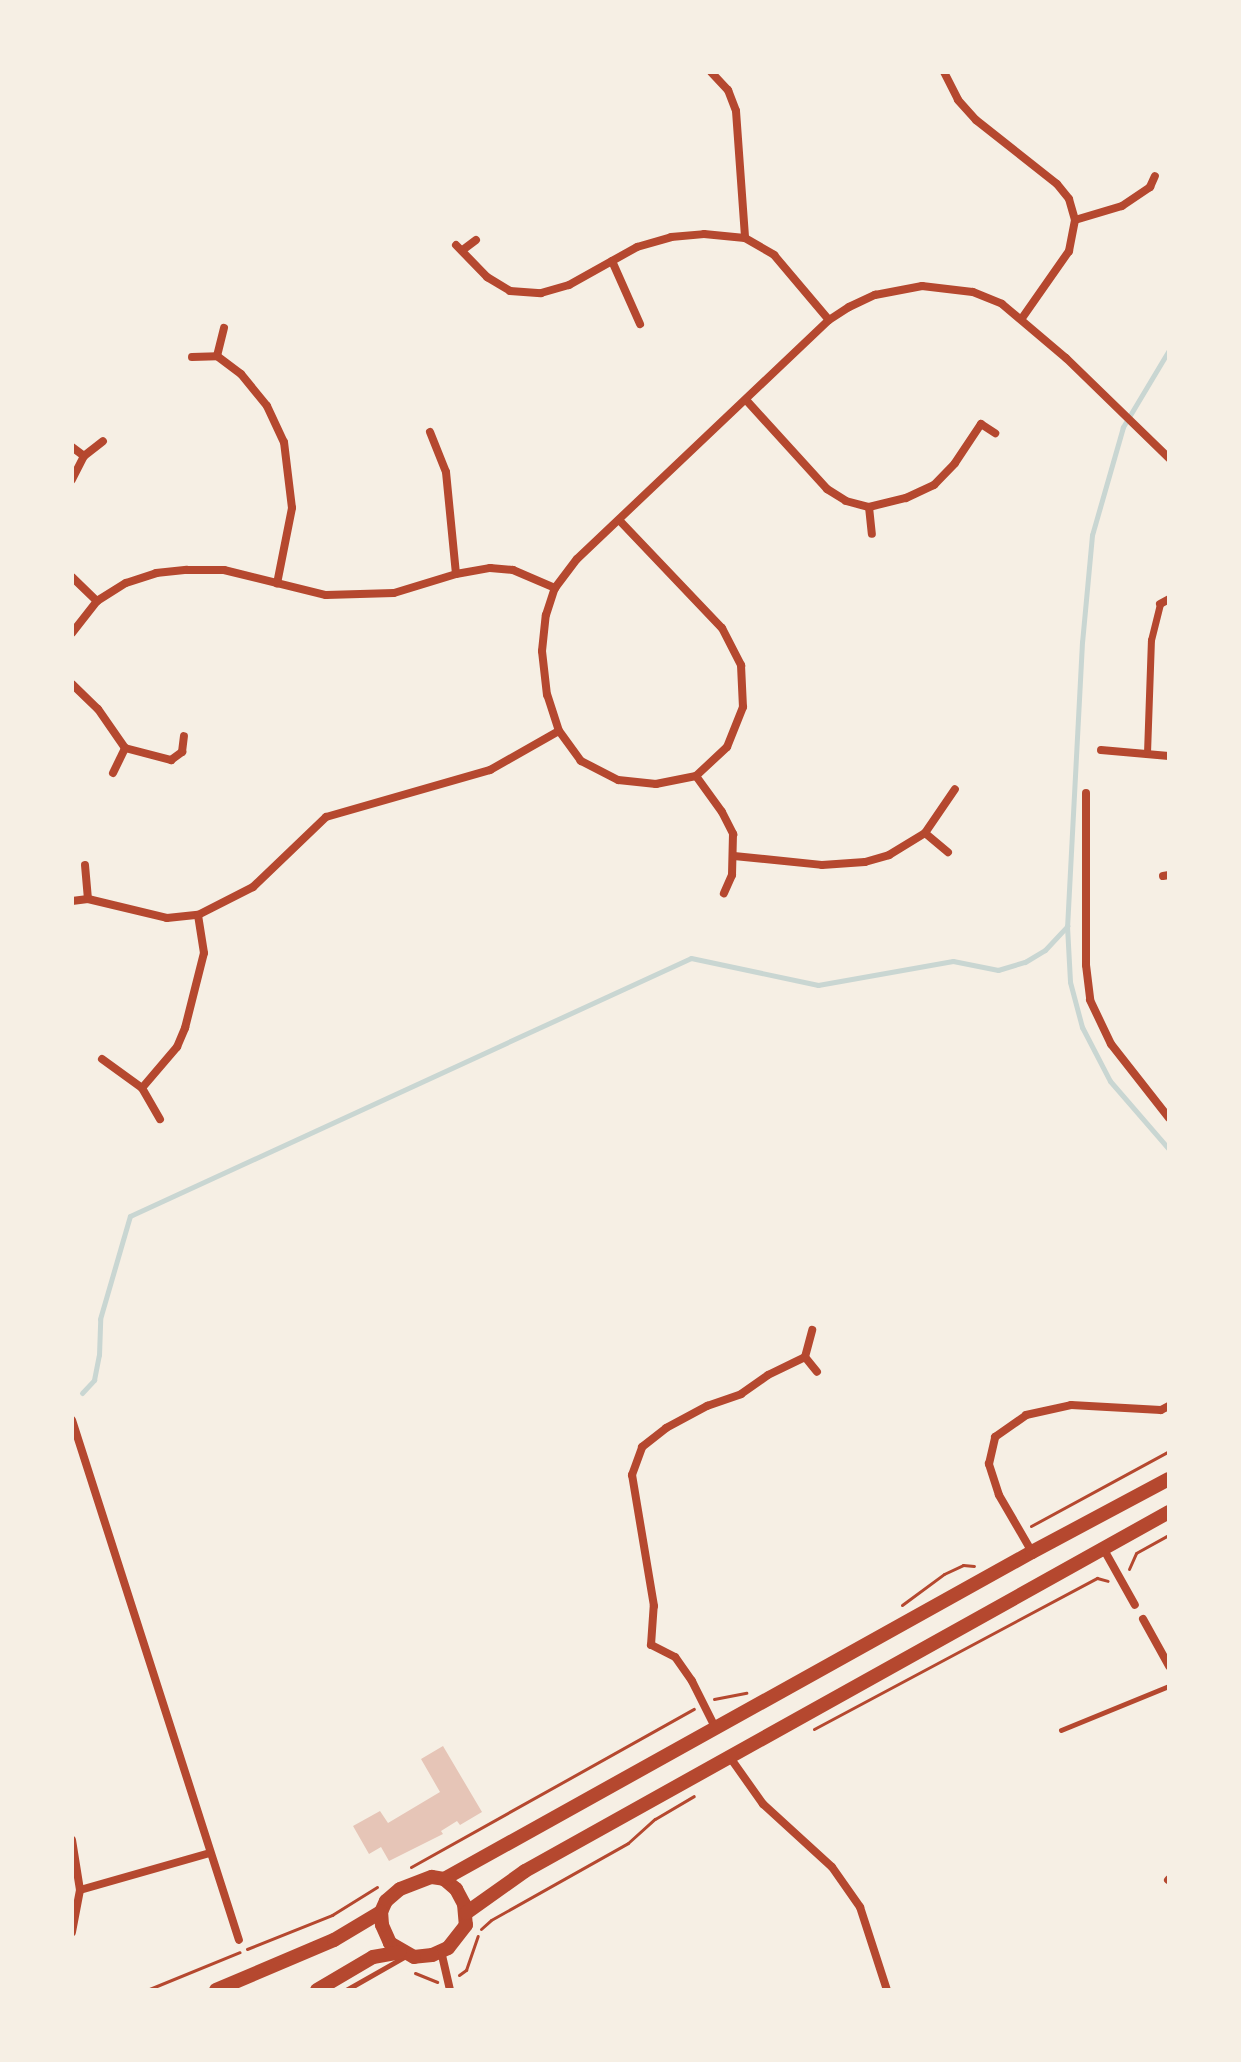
<!DOCTYPE html>
<style>
body{margin:0}
#map{position:relative;width:1241px;height:2062px;overflow:hidden;background:#f6efe4;font-family:Poppins,sans-serif}
div>[style]{position:absolute}
[style*='--x']{left:calc(var(--x)*1px);top:calc(var(--y)*1px);width:calc(var(--w)*1px);rotate:calc(var(--a)*1deg)}
.stream>*{height:5px;margin:-2.5px;padding:0 2.5px;transform-origin:2.5px;border-radius:2.5px;background:#c9d6d2}
.building>*{inset:0;background:#e6c5b7}
.path>*{height:3px;margin:-1.5px;padding:0 1.5px;transform-origin:1.5px;border-radius:1.5px;background:#b5482f}
.service>*{height:5px;margin:-2.5px;padding:0 2.5px;transform-origin:2.5px;border-radius:2.5px;background:#b5482f}
.pedestrian>*{height:7px;margin:-3.5px;padding:0 3.5px;transform-origin:3.5px;border-radius:3.5px;background:#b5482f}
.minor>*{height:8px;margin:-4px;padding:0 4px;transform-origin:4px;border-radius:4px;background:#b5482f}
.secondary>*{height:14px;margin:-7px;padding:0 7px;transform-origin:7px;border-radius:7px;background:#b5482f}
span{translate:-50% -50%;white-space:nowrap;text-align:center;line-height:1.15;-webkit-text-stroke:8px #f6efe4;paint-order:stroke}
.frame{position:absolute;inset:0;border:74px solid #f6efe4;pointer-events:none}
</style>
<div id="map">
<div class="stream">
<div style="--x:1169;--y:350;--w:90;--a:120.9"></div>
<div style="--x:1123;--y:427;--w:112;--a:106"></div>
<div style="--x:1092;--y:535;--w:107;--a:95.3"></div>
<div style="--x:1082;--y:642;--w:284;--a:93"></div>
<div style="--x:1067;--y:926;--w:56;--a:86.9"></div>
<div style="--x:1070;--y:982;--w:47;--a:75.1"></div>
<div style="--x:1082;--y:1027;--w:61;--a:62.6"></div>
<div style="--x:1110;--y:1081;--w:90;--a:49.1"></div>
<div style="--x:82;--y:1393;--w:18;--a:-47"></div>
<div style="--x:94;--y:1380;--w:25;--a:-79"></div>
<div style="--x:99;--y:1355;--w:36;--a:-88"></div>
<div style="--x:100;--y:1319;--w:107;--a:-73.8"></div>
<div style="--x:130;--y:1216;--w:617;--a:-24.7"></div>
<div style="--x:691;--y:958;--w:130;--a:12"></div>
<div style="--x:818;--y:985;--w:137;--a:-10.1"></div>
<div style="--x:953;--y:961;--w:46;--a:11.3"></div>
<div style="--x:998;--y:970;--w:28;--a:-17"></div>
<div style="--x:1025;--y:962;--w:23;--a:-31"></div>
<div style="--x:1045;--y:950;--w:33;--a:-47"></div>
</div>
<div class="building">
<div style="clip-path:polygon(443px 1746px,482px 1812px,460px 1825px,457px 1821px,441px 1831px,443px 1834px,389px 1861px,381px 1847px,369px 1854px,353px 1826px,380px 1811px,388px 1823px,440px 1792px,421px 1759px)"></div>
</div>
<div class="path">
<div style="--x:1031;--y:1526;--w:157;--a:-28.5"></div>
<div style="--x:1129;--y:1569;--w:17;--a:-66"></div>
<div style="--x:1136;--y:1553;--w:38;--a:-29"></div>
<div style="--x:902;--y:1605;--w:52;--a:-36.4"></div>
<div style="--x:944;--y:1574;--w:21;--a:-25"></div>
<div style="--x:963;--y:1565;--w:11;--a:5"></div>
<div style="--x:714;--y:1699;--w:33;--a:-11"></div>
<div style="--x:814;--y:1729;--w:321;--a:-28.1"></div>
<div style="--x:1097;--y:1578;--w:11;--a:15"></div>
<div style="--x:411;--y:1867;--w:324;--a:-29.2"></div>
<div style="--x:481;--y:1929;--w:13;--a:-42"></div>
<div style="--x:491;--y:1920;--w:157;--a:-29.3"></div>
<div style="--x:628;--y:1843;--w:36;--a:-42"></div>
<div style="--x:655;--y:1819;--w:45;--a:-30.5"></div>
<div style="--x:247;--y:1949;--w:92;--a:-21.8"></div>
<div style="--x:332;--y:1915;--w:53;--a:-31.9"></div>
<div style="--x:415;--y:1973;--w:24;--a:22"></div>
<div style="--x:459;--y:1975;--w:9;--a:-36"></div>
<div style="--x:466;--y:1970;--w:36;--a:-71"></div>
<div style="--x:147;--y:1990;--w:100;--a:-22.2"></div>
</div>
<div class="service">
<div style="--x:1061;--y:1730;--w:117;--a:-22.2"></div>
<div style="--x:346;--y:1990;--w:67;--a:-29.6"></div>
</div>
<div class="pedestrian">
<div style="--x:1147;--y:753;--w:113;--a:-88"></div>
<div style="--x:1151;--y:640;--w:37;--a:-76"></div>
</div>
<div class="minor">
<div style="--x:711;--y:72;--w:25;--a:47"></div>
<div style="--x:728;--y:90;--w:22;--a:69"></div>
<div style="--x:736;--y:111;--w:127;--a:85.9"></div>
<div style="--x:944;--y:72;--w:31;--a:63"></div>
<div style="--x:958;--y:100;--w:27;--a:48"></div>
<div style="--x:976;--y:120;--w:103;--a:38.3"></div>
<div style="--x:1057;--y:184;--w:19;--a:51"></div>
<div style="--x:1069;--y:199;--w:22;--a:74"></div>
<div style="--x:1075;--y:220;--w:32;--a:101"></div>
<div style="--x:1069;--y:251;--w:82;--a:125"></div>
<div style="--x:1075;--y:220;--w:49;--a:-16.6"></div>
<div style="--x:1122;--y:206;--w:34;--a:-34"></div>
<div style="--x:1150;--y:187;--w:12;--a:-66"></div>
<div style="--x:456;--y:245;--w:45;--a:45.9"></div>
<div style="--x:487;--y:277;--w:27;--a:31"></div>
<div style="--x:510;--y:291;--w:31;--a:4"></div>
<div style="--x:541;--y:293;--w:29;--a:-16"></div>
<div style="--x:569;--y:285;--w:78;--a:-29.2"></div>
<div style="--x:637;--y:247;--w:35;--a:-16"></div>
<div style="--x:671;--y:237;--w:33;--a:-5"></div>
<div style="--x:704;--y:234;--w:41;--a:5.6"></div>
<div style="--x:745;--y:238;--w:34;--a:30"></div>
<div style="--x:774;--y:255;--w:85;--a:49.8"></div>
<div style="--x:464;--y:249;--w:15;--a:-37"></div>
<div style="--x:612;--y:261;--w:69;--a:66"></div>
<div style="--x:217;--y:356;--w:29;--a:-76"></div>
<div style="--x:192;--y:357;--w:25;--a:-2"></div>
<div style="--x:217;--y:356;--w:30;--a:37"></div>
<div style="--x:241;--y:374;--w:41;--a:50.9"></div>
<div style="--x:267;--y:406;--w:40;--a:65"></div>
<div style="--x:284;--y:442;--w:66;--a:83.1"></div>
<div style="--x:292;--y:508;--w:77;--a:101.2"></div>
<div style="--x:747;--y:401;--w:119;--a:47.7"></div>
<div style="--x:827;--y:489;--w:22;--a:32"></div>
<div style="--x:846;--y:501;--w:24;--a:15"></div>
<div style="--x:869;--y:507;--w:38;--a:-14"></div>
<div style="--x:906;--y:498;--w:31;--a:-25"></div>
<div style="--x:934;--y:485;--w:30;--a:-46"></div>
<div style="--x:955;--y:463;--w:47;--a:-56.3"></div>
<div style="--x:981;--y:424;--w:17;--a:33"></div>
<div style="--x:430;--y:432;--w:43;--a:68.2"></div>
<div style="--x:446;--y:472;--w:102;--a:84.4"></div>
<div style="--x:72;--y:447;--w:15;--a:37"></div>
<div style="--x:84;--y:456;--w:27;--a:117"></div>
<div style="--x:84;--y:456;--w:24;--a:-38"></div>
<div style="--x:869;--y:507;--w:27;--a:84"></div>
<div style="--x:620;--y:521;--w:148;--a:46.4"></div>
<div style="--x:722;--y:628;--w:42;--a:62.8"></div>
<div style="--x:741;--y:665;--w:42;--a:87.3"></div>
<div style="--x:743;--y:707;--w:43;--a:111.8"></div>
<div style="--x:727;--y:747;--w:42;--a:136.9"></div>
<div style="--x:696;--y:776;--w:41;--a:168.7"></div>
<div style="--x:656;--y:784;--w:38;--a:-174"></div>
<div style="--x:618;--y:780;--w:42;--a:-152.8"></div>
<div style="--x:581;--y:761;--w:37;--a:-126"></div>
<div style="--x:559;--y:731;--w:38;--a:-108"></div>
<div style="--x:547;--y:695;--w:44;--a:-96.5"></div>
<div style="--x:542;--y:651;--w:36;--a:-84"></div>
<div style="--x:546;--y:615;--w:28;--a:-72"></div>
<div style="--x:555;--y:588;--w:36;--a:-53"></div>
<div style="--x:577;--y:559;--w:347;--a:-43.5"></div>
<div style="--x:829;--y:320;--w:24;--a:-33"></div>
<div style="--x:849;--y:307;--w:29;--a:-25"></div>
<div style="--x:875;--y:295;--w:48;--a:-10.8"></div>
<div style="--x:922;--y:286;--w:51;--a:6.7"></div>
<div style="--x:973;--y:292;--w:31;--a:22"></div>
<div style="--x:1002;--y:304;--w:84;--a:40.2"></div>
<div style="--x:1066;--y:358;--w:144;--a:44.2"></div>
<div style="--x:72;--y:577;--w:35;--a:44"></div>
<div style="--x:1160;--y:604;--w:10;--a:-29"></div>
<div style="--x:72;--y:633;--w:41;--a:-52"></div>
<div style="--x:97;--y:601;--w:34;--a:-32"></div>
<div style="--x:126;--y:583;--w:32;--a:-18"></div>
<div style="--x:156;--y:573;--w:31;--a:-6"></div>
<div style="--x:187;--y:570;--w:37;--a:0"></div>
<div style="--x:224;--y:570;--w:105;--a:13.8"></div>
<div style="--x:326;--y:595;--w:68;--a:-1.7"></div>
<div style="--x:394;--y:593;--w:65;--a:-17"></div>
<div style="--x:456;--y:574;--w:35;--a:-10"></div>
<div style="--x:490;--y:568;--w:23;--a:5"></div>
<div style="--x:513;--y:570;--w:46;--a:23.2"></div>
<div style="--x:72;--y:684;--w:36;--a:44"></div>
<div style="--x:98;--y:709;--w:47;--a:55.3"></div>
<div style="--x:125;--y:748;--w:48;--a:14.6"></div>
<div style="--x:171;--y:760;--w:14;--a:-36"></div>
<div style="--x:182;--y:752;--w:16;--a:-83"></div>
<div style="--x:1101;--y:750;--w:68;--a:5"></div>
<div style="--x:113;--y:773;--w:28;--a:-64"></div>
<div style="--x:696;--y:776;--w:44;--a:54.2"></div>
<div style="--x:722;--y:812;--w:25;--a:63"></div>
<div style="--x:733;--y:834;--w:41;--a:91.4"></div>
<div style="--x:732;--y:875;--w:20;--a:114"></div>
<div style="--x:1086;--y:793;--w:172;--a:90"></div>
<div style="--x:1086;--y:965;--w:35;--a:83"></div>
<div style="--x:1090;--y:1000;--w:49;--a:64.5"></div>
<div style="--x:1111;--y:1044;--w:94;--a:51.9"></div>
<div style="--x:925;--y:833;--w:30;--a:40"></div>
<div style="--x:734;--y:856;--w:88;--a:5.8"></div>
<div style="--x:822;--y:865;--w:43;--a:-4"></div>
<div style="--x:865;--y:862;--w:25;--a:-16"></div>
<div style="--x:889;--y:855;--w:42;--a:-31.4"></div>
<div style="--x:925;--y:833;--w:53;--a:-55.7"></div>
<div style="--x:85;--y:865;--w:34;--a:85"></div>
<div style="--x:1163;--y:876;--w:6;--a:-9"></div>
<div style="--x:72;--y:901;--w:16;--a:-7"></div>
<div style="--x:88;--y:899;--w:81;--a:13.5"></div>
<div style="--x:167;--y:918;--w:31;--a:-6"></div>
<div style="--x:198;--y:915;--w:62;--a:-27"></div>
<div style="--x:253;--y:887;--w:101;--a:-43.8"></div>
<div style="--x:326;--y:817;--w:171;--a:-16"></div>
<div style="--x:490;--y:770;--w:79;--a:-29.5"></div>
<div style="--x:102;--y:1059;--w:49;--a:35.9"></div>
<div style="--x:142;--y:1088;--w:36;--a:60"></div>
<div style="--x:142;--y:1088;--w:54;--a:-49.5"></div>
<div style="--x:177;--y:1047;--w:21;--a:-67"></div>
<div style="--x:185;--y:1028;--w:77;--a:-75.8"></div>
<div style="--x:204;--y:953;--w:38;--a:-99"></div>
<div style="--x:805;--y:1357;--w:19;--a:51"></div>
<div style="--x:72;--y:1420;--w:546;--a:72.2"></div>
<div style="--x:1103;--y:1548;--w:65;--a:60.7"></div>
<div style="--x:1032;--y:1552;--w:66;--a:-120.1"></div>
<div style="--x:999;--y:1495;--w:33;--a:-108"></div>
<div style="--x:989;--y:1464;--w:28;--a:-77"></div>
<div style="--x:995;--y:1437;--w:38;--a:-35"></div>
<div style="--x:1026;--y:1415;--w:46;--a:-12.5"></div>
<div style="--x:1071;--y:1405;--w:90;--a:3.2"></div>
<div style="--x:1161;--y:1410;--w:9;--a:-27"></div>
<div style="--x:1143;--y:1619;--w:54;--a:61"></div>
<div style="--x:716;--y:1729;--w:54;--a:-116.6"></div>
<div style="--x:692;--y:1681;--w:29;--a:-125"></div>
<div style="--x:675;--y:1657;--w:27;--a:-153"></div>
<div style="--x:651;--y:1645;--w:39;--a:-86"></div>
<div style="--x:654;--y:1606;--w:133;--a:-99.5"></div>
<div style="--x:632;--y:1475;--w:30;--a:-70"></div>
<div style="--x:642;--y:1447;--w:31;--a:-38"></div>
<div style="--x:666;--y:1428;--w:47;--a:-28.2"></div>
<div style="--x:707;--y:1406;--w:36;--a:-19"></div>
<div style="--x:741;--y:1394;--w:33;--a:-35"></div>
<div style="--x:768;--y:1375;--w:41;--a:-25.9"></div>
<div style="--x:805;--y:1357;--w:28;--a:-75"></div>
<div style="--x:729;--y:1756;--w:59;--a:54.7"></div>
<div style="--x:763;--y:1804;--w:93;--a:42.4"></div>
<div style="--x:832;--y:1867;--w:49;--a:55"></div>
<div style="--x:860;--y:1907;--w:87;--a:72"></div>
<div style="--x:72;--y:1840;--w:51;--a:80.9"></div>
<div style="--x:80;--y:1890;--w:43;--a:100.8"></div>
<div style="--x:1168;--y:1880;--w:1;--a:-45"></div>
<div style="--x:80;--y:1890;--w:135;--a:-15.9"></div>
<div style="--x:441;--y:1951;--w:40;--a:77"></div>
</div>
<div class="secondary">
<div style="--x:432;--y:1877;--w:12;--a:9"></div>
<div style="--x:444;--y:1879;--w:16;--a:40"></div>
<div style="--x:456;--y:1889;--w:17;--a:62"></div>
<div style="--x:464;--y:1904;--w:21;--a:85"></div>
<div style="--x:466;--y:1925;--w:29;--a:128"></div>
<div style="--x:448;--y:1948;--w:17;--a:156"></div>
<div style="--x:432;--y:1955;--w:18;--a:174"></div>
<div style="--x:414;--y:1957;--w:28;--a:-150"></div>
<div style="--x:390;--y:1943;--w:20;--a:-114"></div>
<div style="--x:382;--y:1925;--w:13;--a:-94"></div>
<div style="--x:381;--y:1912;--w:12;--a:-66"></div>
<div style="--x:386;--y:1901;--w:18;--a:-41"></div>
<div style="--x:400;--y:1889;--w:34;--a:-21"></div>
<div style="--x:444;--y:1879;--w:673;--a:-29.08"></div>
<div style="--x:1032;--y:1552;--w:155;--a:-28.1"></div>
<div style="--x:466;--y:1913;--w:72;--a:-35.4"></div>
<div style="--x:525;--y:1871;--w:737;--a:-29.14"></div>
<div style="--x:216;--y:1990;--w:128;--a:-23"></div>
<div style="--x:334;--y:1940;--w:55;--a:-30.8"></div>
<div style="--x:317;--y:1990;--w:65;--a:-30.5"></div>
<div style="--x:373;--y:1957;--w:27;--a:-10"></div>
</div>
<div class="frame"></div>
</div>
